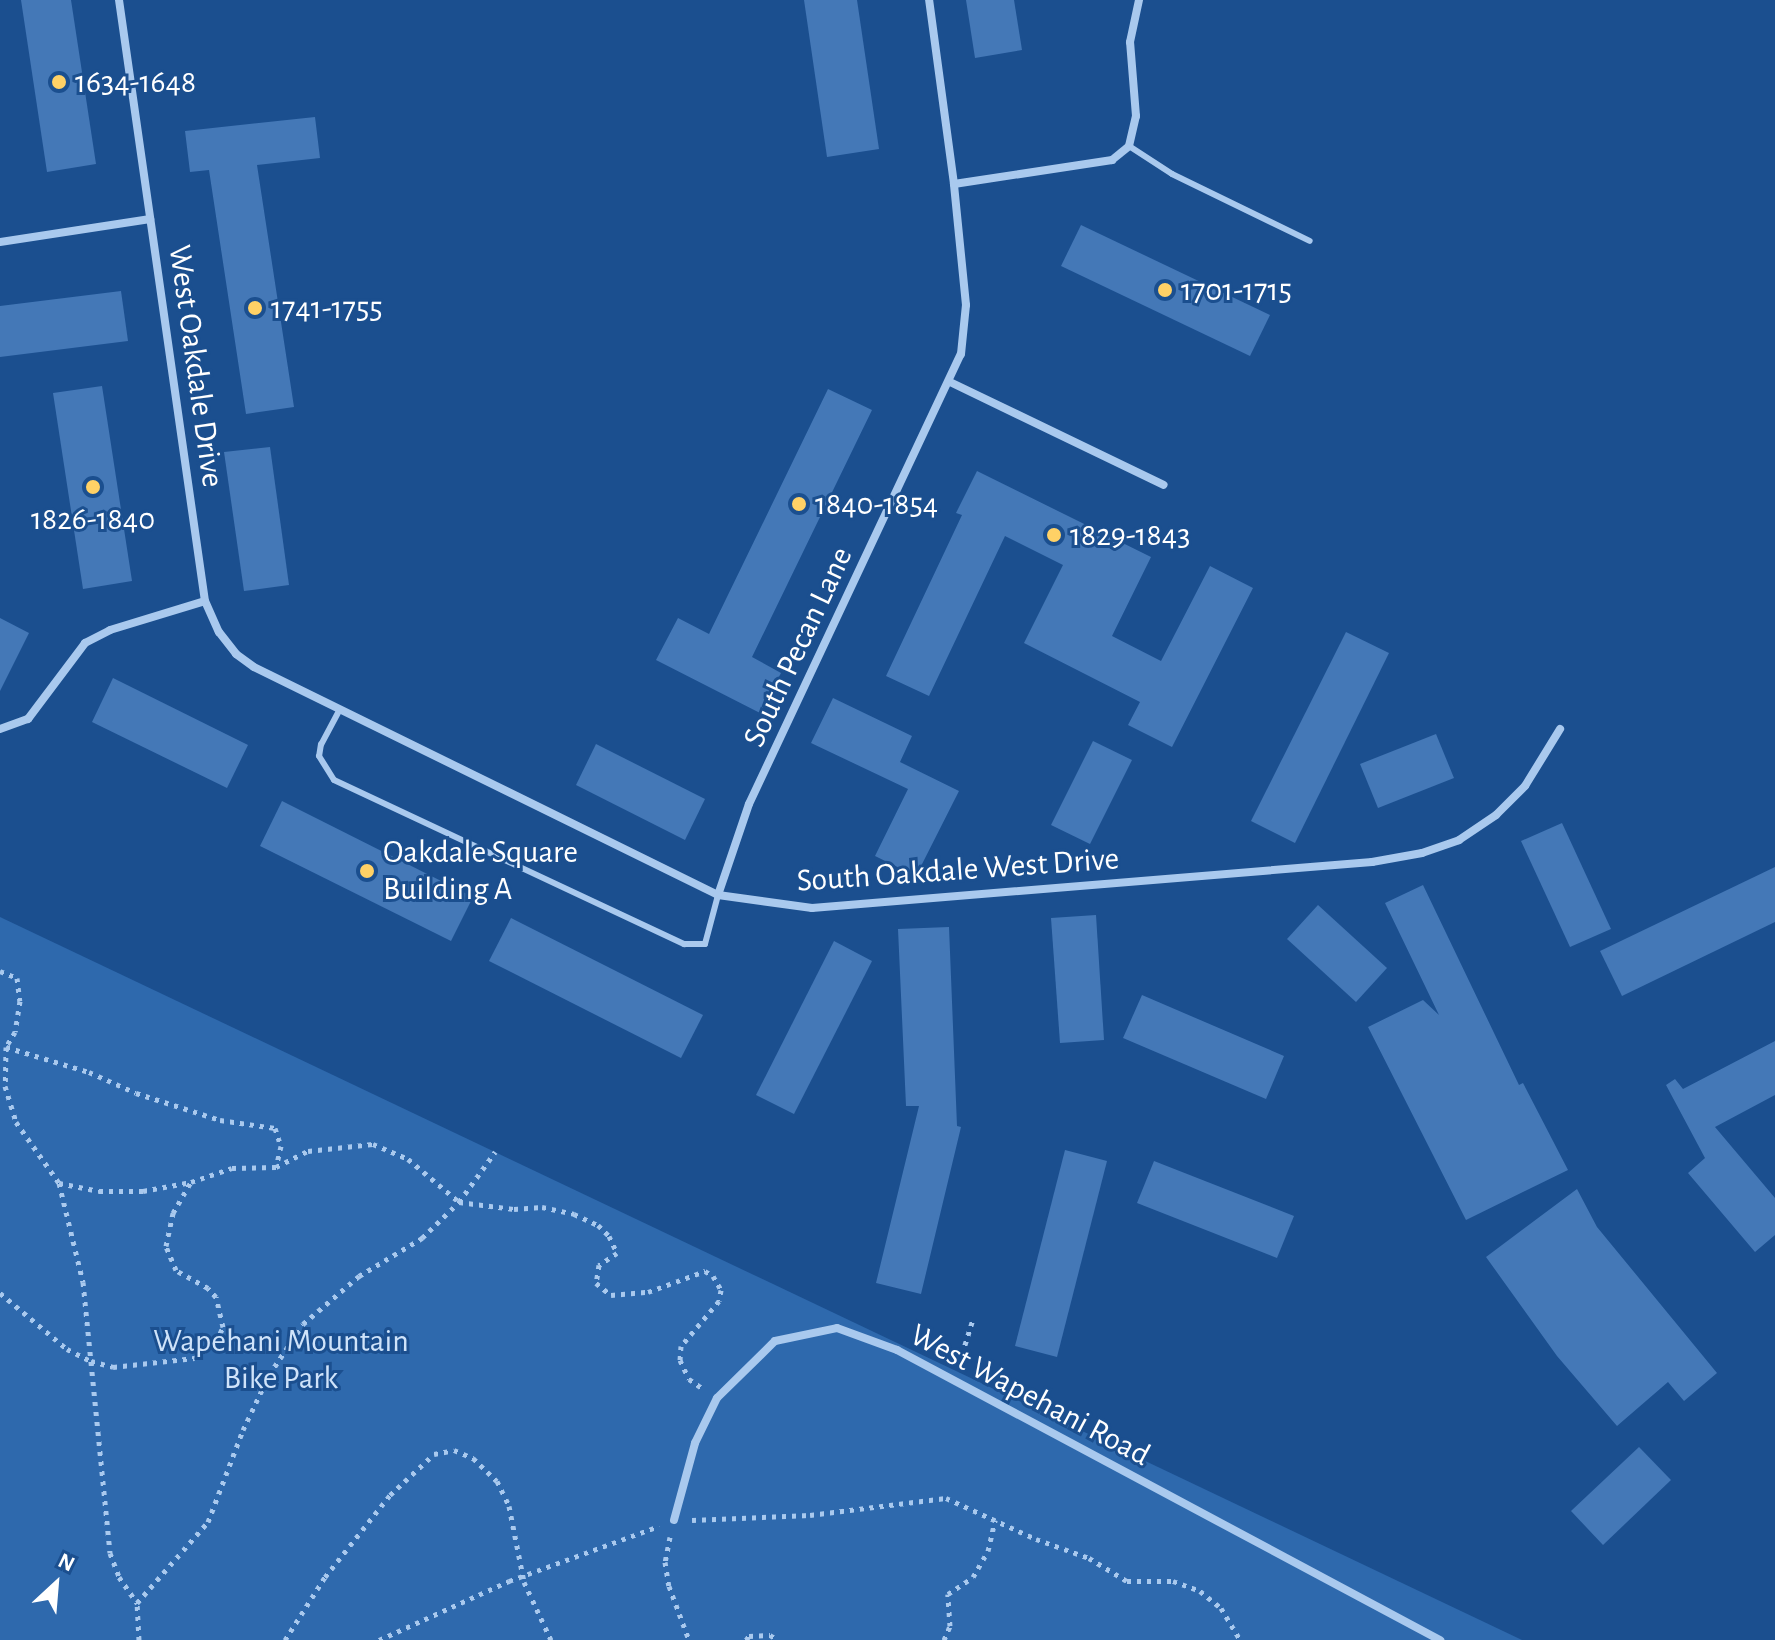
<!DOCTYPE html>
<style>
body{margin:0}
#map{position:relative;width:1775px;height:1640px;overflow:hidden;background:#1b4f8f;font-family:"Alegreya Sans",sans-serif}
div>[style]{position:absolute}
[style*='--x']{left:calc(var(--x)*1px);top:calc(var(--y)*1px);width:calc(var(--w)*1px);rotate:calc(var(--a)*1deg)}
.green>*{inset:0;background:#2e69ad}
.building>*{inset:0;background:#4478b7}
.path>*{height:5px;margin-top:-2.5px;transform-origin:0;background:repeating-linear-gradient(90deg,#a9c9ee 0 4px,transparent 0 10px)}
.lane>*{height:6px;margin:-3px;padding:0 3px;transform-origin:3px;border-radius:3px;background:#a9c9ee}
.street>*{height:8px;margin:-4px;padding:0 4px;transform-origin:4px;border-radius:4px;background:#a9c9ee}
.dots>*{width:22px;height:22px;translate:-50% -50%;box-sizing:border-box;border:4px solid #1b4f8f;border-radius:50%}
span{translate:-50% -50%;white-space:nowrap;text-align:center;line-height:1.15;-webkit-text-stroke:6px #1b4f8f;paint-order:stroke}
.poi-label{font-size:32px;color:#fff}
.left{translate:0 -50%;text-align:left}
.street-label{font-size:32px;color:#fff}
.park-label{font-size:32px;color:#cfe3fa}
.north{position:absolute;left:16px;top:1544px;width:80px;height:80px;-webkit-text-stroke:6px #1b4f8f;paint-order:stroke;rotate:26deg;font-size:22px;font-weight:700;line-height:32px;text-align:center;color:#fff}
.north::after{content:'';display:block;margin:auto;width:28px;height:36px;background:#fff;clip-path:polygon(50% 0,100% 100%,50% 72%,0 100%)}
</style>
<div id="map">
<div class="green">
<div style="clip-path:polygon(0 917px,495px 1152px,1522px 1640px,0 1640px)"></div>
</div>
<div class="building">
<div style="clip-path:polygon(21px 0,71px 0,96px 164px,47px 172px)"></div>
<div style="clip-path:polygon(804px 0,857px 0,879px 149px,827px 157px)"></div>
<div style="clip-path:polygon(966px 0,1014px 0,1022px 50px,975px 58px)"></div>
<div style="clip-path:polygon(315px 117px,320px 158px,257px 165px,294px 407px,246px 414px,209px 170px,190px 172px,185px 131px)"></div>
<div style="clip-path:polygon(1081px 225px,1270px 315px,1250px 356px,1061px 266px)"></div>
<div style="clip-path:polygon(121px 291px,128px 341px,0 357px,0 306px)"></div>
<div style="clip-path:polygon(102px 386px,132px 581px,83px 589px,53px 393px)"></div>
<div style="clip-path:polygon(828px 389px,872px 410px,752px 657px,781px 673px,760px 713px,656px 660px,678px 618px,709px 634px)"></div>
<div style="clip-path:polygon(270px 447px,289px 585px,244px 591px,224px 452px)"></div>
<div style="clip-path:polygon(977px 471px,1151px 557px,1112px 636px,1161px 661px,1210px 566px,1253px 588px,1172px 747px,1128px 725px,1140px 702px,1024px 643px,1063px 565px,1005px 536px,929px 696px,886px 676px,962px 515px,956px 513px)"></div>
<div style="clip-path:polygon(0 618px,29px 633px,0 691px)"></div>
<div style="clip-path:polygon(1346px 632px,1389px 653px,1295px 843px,1251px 821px)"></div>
<div style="clip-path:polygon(113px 678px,248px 745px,227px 788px,92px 722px)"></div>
<div style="clip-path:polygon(833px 698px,912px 736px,900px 762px,959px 791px,916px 876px,875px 856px,908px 789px,811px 743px)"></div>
<div style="clip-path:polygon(1436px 734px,1454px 778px,1378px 808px,1360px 764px)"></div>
<div style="clip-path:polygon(1093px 741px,1132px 760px,1090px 844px,1051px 825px)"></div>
<div style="clip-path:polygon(596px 744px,705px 799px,685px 840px,576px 785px)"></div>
<div style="clip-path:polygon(282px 801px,473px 897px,451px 941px,260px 846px)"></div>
<div style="clip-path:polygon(1562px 823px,1611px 929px,1570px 947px,1521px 841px)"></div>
<div style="clip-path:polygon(1775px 867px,1775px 922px,1622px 996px,1600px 951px)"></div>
<div style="clip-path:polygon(1423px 885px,1519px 1085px,1523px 1083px,1568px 1170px,1466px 1220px,1368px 1027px,1423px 1000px,1439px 1015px,1385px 903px)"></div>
<div style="clip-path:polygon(1318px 905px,1387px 968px,1356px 1002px,1287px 939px)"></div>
<div style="clip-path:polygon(1096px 915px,1104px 1040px,1060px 1043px,1051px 918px)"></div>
<div style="clip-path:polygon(511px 918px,703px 1015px,681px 1058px,489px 961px)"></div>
<div style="clip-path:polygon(949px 927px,957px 1126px,961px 1127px,921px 1294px,876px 1283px,919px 1106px,906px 1106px,898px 929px)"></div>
<div style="clip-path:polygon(834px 941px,872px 961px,794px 1114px,756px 1095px)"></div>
<div style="clip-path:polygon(1142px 995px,1284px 1056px,1266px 1099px,1123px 1038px)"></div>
<div style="clip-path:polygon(1775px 1041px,1775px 1095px,1715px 1127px,1775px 1198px,1775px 1235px,1755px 1252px,1688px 1173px,1705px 1158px,1666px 1085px,1675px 1079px,1683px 1089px)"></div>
<div style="clip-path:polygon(1065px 1150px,1107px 1161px,1057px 1357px,1015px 1346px)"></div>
<div style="clip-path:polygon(1154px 1161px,1294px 1216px,1277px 1258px,1137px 1203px)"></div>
<div style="clip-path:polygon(1577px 1189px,1597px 1227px,1717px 1373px,1684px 1401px,1668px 1382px,1617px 1426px,1557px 1356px,1486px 1257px)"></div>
<div style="clip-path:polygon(1639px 1447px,1671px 1480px,1603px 1545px,1571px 1511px)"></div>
</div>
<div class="path">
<div style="--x:0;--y:971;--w:18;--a:22"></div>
<div style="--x:17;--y:978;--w:23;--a:83"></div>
<div style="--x:20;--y:1001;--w:31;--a:99"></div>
<div style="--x:15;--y:1032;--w:17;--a:121"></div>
<div style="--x:6;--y:1047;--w:39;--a:91"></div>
<div style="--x:5;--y:1086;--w:38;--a:73"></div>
<div style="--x:16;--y:1122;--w:75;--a:54.8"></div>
<div style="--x:59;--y:1183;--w:41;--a:11.3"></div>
<div style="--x:99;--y:1191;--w:44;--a:0"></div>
<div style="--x:143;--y:1191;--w:49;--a:-10.6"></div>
<div style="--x:191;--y:1182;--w:43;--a:-18.9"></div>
<div style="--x:232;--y:1168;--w:44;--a:-1.3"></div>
<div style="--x:276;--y:1167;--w:36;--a:-27"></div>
<div style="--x:308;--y:1151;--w:65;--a:-6.1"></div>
<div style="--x:373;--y:1144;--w:38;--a:23"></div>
<div style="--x:408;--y:1159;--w:67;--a:40.1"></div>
<div style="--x:459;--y:1202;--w:55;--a:7.3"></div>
<div style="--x:514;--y:1209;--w:28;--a:-4"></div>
<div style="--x:542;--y:1207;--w:33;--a:12"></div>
<div style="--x:574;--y:1214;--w:26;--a:25"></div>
<div style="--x:598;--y:1225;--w:16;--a:45"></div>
<div style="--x:609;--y:1236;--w:19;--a:65"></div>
<div style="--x:617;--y:1253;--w:22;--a:146"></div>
<div style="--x:599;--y:1265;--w:18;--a:99"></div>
<div style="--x:596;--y:1283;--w:19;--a:39"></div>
<div style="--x:611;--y:1295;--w:37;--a:-5"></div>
<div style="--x:648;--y:1292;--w:61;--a:-20.2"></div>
<div style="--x:705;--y:1271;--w:9;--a:32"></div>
<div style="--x:713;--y:1276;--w:16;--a:60"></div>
<div style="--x:721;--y:1290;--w:11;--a:100"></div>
<div style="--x:719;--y:1301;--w:59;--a:130.2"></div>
<div style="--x:681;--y:1346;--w:14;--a:94"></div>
<div style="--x:680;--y:1360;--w:21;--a:65"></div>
<div style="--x:689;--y:1379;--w:19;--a:35"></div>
<div style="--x:6;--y:1047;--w:87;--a:16.8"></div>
<div style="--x:89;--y:1072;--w:51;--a:24.1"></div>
<div style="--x:136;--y:1093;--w:88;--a:17.8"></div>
<div style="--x:220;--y:1120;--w:56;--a:8.3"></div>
<div style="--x:275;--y:1128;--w:19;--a:72"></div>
<div style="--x:281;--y:1146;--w:22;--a:103"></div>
<div style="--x:59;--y:1183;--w:102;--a:76.4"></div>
<div style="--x:83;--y:1282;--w:272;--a:84.3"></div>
<div style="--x:110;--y:1553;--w:26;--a:69"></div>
<div style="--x:119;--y:1577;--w:32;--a:55"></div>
<div style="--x:0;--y:1293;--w:87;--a:39.9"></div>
<div style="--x:67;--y:1349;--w:27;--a:27"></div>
<div style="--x:91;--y:1361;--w:23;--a:15"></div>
<div style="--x:113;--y:1367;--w:82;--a:-6.3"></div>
<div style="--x:195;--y:1358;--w:26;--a:-37"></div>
<div style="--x:216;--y:1342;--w:17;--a:-65"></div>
<div style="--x:223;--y:1327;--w:31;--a:-103"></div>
<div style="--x:216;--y:1297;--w:12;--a:-132"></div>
<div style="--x:208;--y:1288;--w:37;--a:-151"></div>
<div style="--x:176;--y:1270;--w:26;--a:-113"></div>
<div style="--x:166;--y:1246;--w:34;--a:-78"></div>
<div style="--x:173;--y:1213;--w:36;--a:-60"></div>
<div style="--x:959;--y:1364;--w:47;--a:-72.7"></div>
<div style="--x:692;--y:1520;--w:118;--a:-2.4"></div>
<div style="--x:810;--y:1515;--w:137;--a:-7.1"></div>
<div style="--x:946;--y:1498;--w:99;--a:24.5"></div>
<div style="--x:1036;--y:1539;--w:56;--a:19.7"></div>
<div style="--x:1089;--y:1558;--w:44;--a:31.2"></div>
<div style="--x:1127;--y:1581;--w:46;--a:0"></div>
<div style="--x:1173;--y:1581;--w:29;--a:20"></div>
<div style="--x:1200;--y:1591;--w:27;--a:39"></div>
<div style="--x:1221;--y:1608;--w:37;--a:59"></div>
<div style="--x:670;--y:1537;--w:25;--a:101"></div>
<div style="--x:665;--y:1562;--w:24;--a:81"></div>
<div style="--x:669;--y:1586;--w:58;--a:69.7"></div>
<div style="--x:139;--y:1640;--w:37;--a:-93"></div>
<div style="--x:137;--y:1603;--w:108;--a:-48.8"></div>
<div style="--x:208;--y:1522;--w:98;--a:-69.2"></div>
<div style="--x:243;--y:1430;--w:61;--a:-64.7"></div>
<div style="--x:269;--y:1375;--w:61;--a:-56.3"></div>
<div style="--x:303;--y:1324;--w:74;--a:-40.6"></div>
<div style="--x:359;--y:1276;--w:74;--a:-31.1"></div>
<div style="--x:422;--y:1238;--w:52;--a:-44.2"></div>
<div style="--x:459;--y:1202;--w:62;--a:-54.2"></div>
<div style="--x:285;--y:1640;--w:75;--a:-57.6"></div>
<div style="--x:325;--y:1577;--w:105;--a:-51.6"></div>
<div style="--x:390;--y:1495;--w:60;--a:-43"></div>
<div style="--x:434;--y:1454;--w:20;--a:-11"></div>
<div style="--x:454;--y:1450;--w:21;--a:23"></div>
<div style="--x:473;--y:1458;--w:33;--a:44"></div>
<div style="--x:497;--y:1481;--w:28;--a:64"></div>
<div style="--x:509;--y:1506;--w:77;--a:78.8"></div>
<div style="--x:524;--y:1582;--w:64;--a:65"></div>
<div style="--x:379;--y:1640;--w:143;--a:-24.4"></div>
<div style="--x:509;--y:1581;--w:160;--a:-20.1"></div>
<div style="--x:746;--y:1640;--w:5;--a:-53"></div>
<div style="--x:749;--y:1636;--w:21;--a:-3"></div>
<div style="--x:770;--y:1635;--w:9;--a:32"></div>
<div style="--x:944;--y:1640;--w:15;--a:-67"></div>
<div style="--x:950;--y:1626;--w:32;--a:-94"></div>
<div style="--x:948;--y:1594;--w:30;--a:-34"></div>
<div style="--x:973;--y:1577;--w:30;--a:-60"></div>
<div style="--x:988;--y:1551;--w:32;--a:-77"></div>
</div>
<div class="lane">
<div style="--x:1129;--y:146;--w:51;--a:33.1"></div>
<div style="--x:1172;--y:174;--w:153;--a:25.9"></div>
<div style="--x:340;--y:709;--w:40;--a:118"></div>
<div style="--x:321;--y:744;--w:12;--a:99"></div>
<div style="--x:319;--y:756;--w:28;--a:58"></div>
<div style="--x:334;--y:780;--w:387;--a:25.1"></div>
<div style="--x:684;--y:944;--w:21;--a:0"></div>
<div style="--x:705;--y:944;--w:51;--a:-75.1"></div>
</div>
<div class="street">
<div style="--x:119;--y:0;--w:607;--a:81.86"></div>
<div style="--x:205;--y:601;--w:34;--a:66"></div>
<div style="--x:219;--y:632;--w:28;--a:52"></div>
<div style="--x:236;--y:654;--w:22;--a:36"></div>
<div style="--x:254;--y:667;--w:517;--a:26.17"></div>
<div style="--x:718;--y:895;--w:95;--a:7.9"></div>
<div style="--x:812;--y:908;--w:562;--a:-4.7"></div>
<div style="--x:1372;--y:862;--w:51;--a:-10.2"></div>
<div style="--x:1422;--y:853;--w:39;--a:-19"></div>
<div style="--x:1459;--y:840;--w:45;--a:-34"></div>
<div style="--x:1496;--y:815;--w:41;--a:-45"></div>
<div style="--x:1525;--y:786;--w:67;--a:-58.4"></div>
<div style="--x:954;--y:184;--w:160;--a:-8.6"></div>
<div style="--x:1112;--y:160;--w:22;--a:-39"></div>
<div style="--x:1129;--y:146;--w:31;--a:-77"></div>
<div style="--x:1136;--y:116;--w:74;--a:-94.6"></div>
<div style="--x:1130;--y:42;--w:43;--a:-77.9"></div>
<div style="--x:0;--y:242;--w:152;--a:-8.7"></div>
<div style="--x:950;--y:382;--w:237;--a:25.7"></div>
<div style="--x:0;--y:729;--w:30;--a:-20"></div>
<div style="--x:28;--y:719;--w:95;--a:-53.1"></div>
<div style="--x:85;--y:643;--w:28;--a:-27"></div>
<div style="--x:110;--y:630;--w:99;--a:-17"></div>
<div style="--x:718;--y:895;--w:96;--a:-71.2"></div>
<div style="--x:749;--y:804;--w:497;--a:-64.8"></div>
<div style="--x:961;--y:354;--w:49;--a:-84.2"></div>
<div style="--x:966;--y:305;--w:122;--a:-95.7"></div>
<div style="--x:954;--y:184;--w:186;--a:-97.7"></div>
<div style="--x:674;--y:1520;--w:80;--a:-74.7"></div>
<div style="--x:695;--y:1443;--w:50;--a:-63.9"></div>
<div style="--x:717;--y:1398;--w:81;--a:-44.5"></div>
<div style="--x:775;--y:1341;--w:63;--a:-11.8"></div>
<div style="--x:837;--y:1328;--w:64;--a:20.1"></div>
<div style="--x:897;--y:1350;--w:616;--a:28.11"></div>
</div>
<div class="dots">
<div style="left:59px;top:82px;background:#ffd166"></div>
<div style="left:1165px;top:290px;background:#ffd166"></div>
<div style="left:255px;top:308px;background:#ffd166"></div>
<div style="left:93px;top:487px;background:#ffd166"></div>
<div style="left:799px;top:504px;background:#ffd166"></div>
<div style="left:1054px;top:535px;background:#ffd166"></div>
<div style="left:367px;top:871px;background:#ffd166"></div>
</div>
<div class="poi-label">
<span class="left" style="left:75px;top:82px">1634-1648</span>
<span class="left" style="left:1181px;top:290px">1701-1715</span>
<span class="left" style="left:271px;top:308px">1741-1755</span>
<span class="left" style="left:815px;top:504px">1840-1854</span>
<span style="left:93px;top:519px">1826-1840</span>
<span class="left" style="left:1070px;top:535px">1829-1843</span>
<span class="left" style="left:383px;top:871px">Oakdale Square<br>Building A</span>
</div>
<div class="street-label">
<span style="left:196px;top:366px;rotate:82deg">West Oakdale Drive</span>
<span style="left:798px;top:647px;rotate:-65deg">South Pecan Lane</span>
<span style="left:958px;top:870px;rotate:-4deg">South Oakdale West Drive</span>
<span style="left:1030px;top:1395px;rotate:28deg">West Wapehani Road</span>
</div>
<div class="park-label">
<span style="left:281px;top:1360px">Wapehani Mountain<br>Bike Park</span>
</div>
<div class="north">N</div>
</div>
